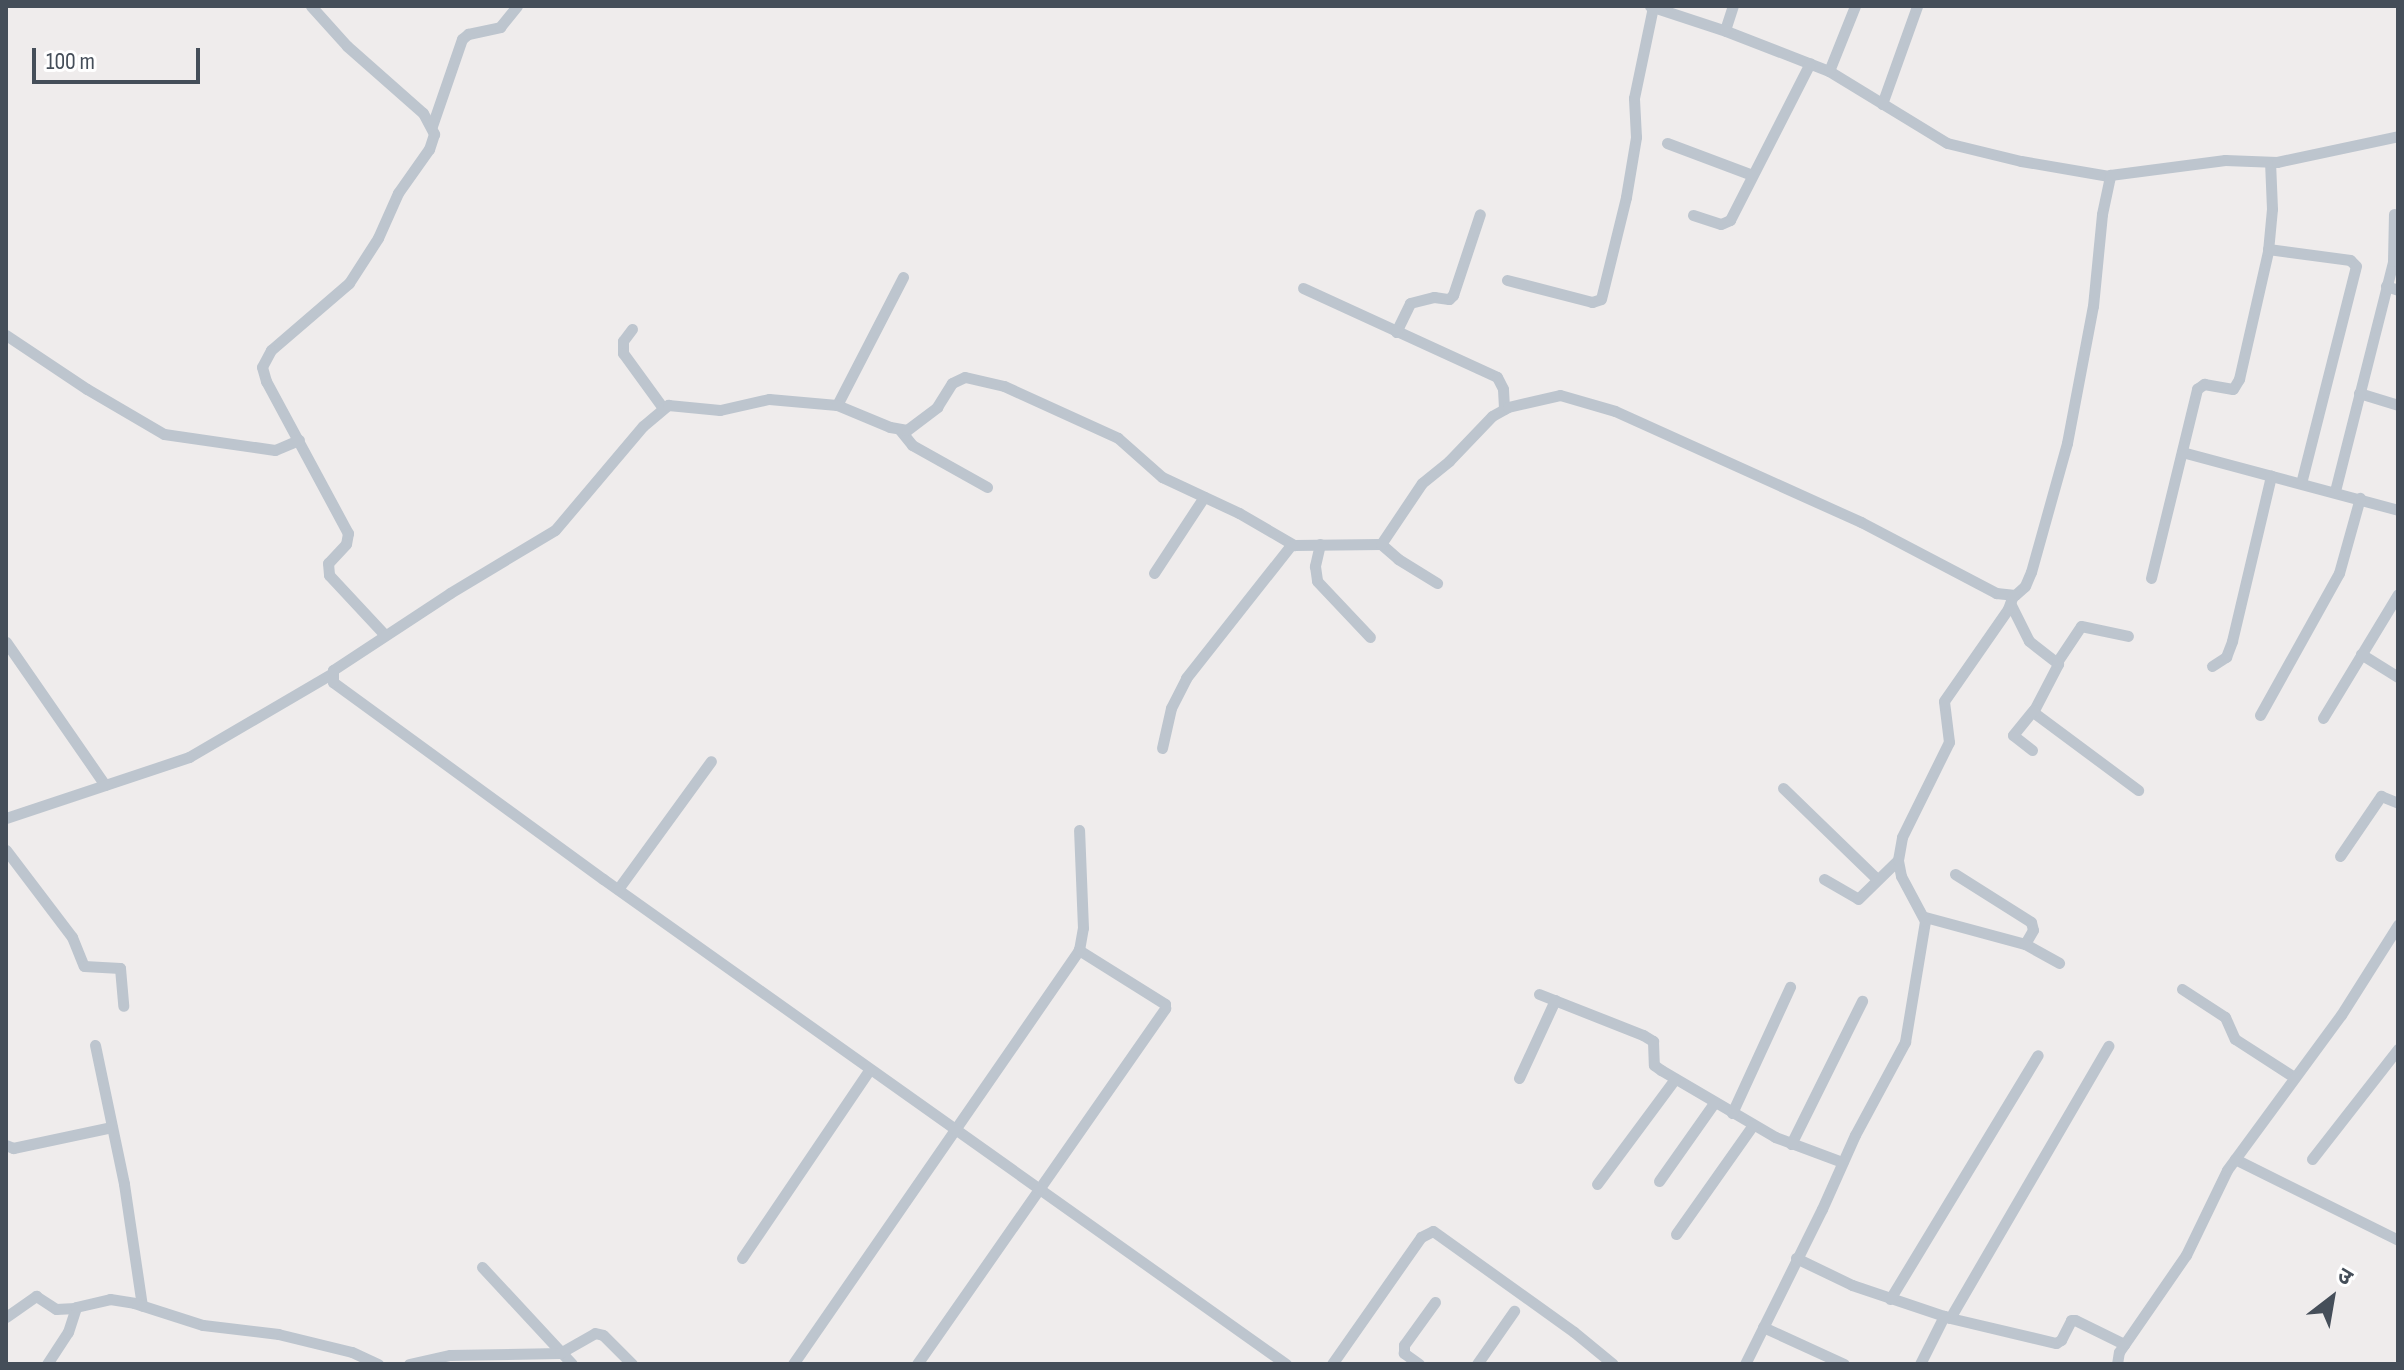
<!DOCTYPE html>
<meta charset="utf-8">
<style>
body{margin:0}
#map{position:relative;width:2404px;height:1370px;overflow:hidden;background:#efecec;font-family:"Sofia Sans Condensed","Noto Sans Devanagari",sans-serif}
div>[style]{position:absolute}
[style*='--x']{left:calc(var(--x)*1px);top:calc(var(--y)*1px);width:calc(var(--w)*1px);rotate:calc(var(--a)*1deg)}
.street>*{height:11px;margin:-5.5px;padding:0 5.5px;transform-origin:5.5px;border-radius:5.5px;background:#bdc5ce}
span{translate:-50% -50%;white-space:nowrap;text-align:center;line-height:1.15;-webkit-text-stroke:6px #fff;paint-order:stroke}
.frame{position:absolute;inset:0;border:8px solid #454e59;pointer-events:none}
.north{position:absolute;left:2292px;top:1258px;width:80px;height:80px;-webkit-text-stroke:6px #fff;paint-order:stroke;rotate:31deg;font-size:22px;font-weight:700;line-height:32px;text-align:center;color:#454e59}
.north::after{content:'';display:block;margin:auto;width:28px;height:36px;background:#454e59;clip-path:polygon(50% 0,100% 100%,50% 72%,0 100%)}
.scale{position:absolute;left:32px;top:48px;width:168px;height:36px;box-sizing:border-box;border:4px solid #454e59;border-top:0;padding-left:10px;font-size:24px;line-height:28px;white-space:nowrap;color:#454e59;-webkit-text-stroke:6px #fff;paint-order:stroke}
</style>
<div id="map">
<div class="street">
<div style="--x:311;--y:6;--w:54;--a:48"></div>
<div style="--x:347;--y:46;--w:101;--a:41.4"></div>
<div style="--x:423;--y:113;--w:24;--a:62"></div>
<div style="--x:434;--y:134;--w:16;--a:108"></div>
<div style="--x:429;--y:149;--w:54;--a:125.2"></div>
<div style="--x:398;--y:193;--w:49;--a:114"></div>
<div style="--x:378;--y:238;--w:54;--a:122.8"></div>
<div style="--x:349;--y:283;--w:103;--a:139.3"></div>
<div style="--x:271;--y:350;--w:19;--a:118"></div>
<div style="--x:262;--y:367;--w:15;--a:74"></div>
<div style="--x:266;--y:381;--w:173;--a:61.7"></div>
<div style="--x:348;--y:533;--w:11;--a:100"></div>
<div style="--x:346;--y:544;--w:26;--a:133"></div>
<div style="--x:328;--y:563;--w:12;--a:85"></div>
<div style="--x:329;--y:575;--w:82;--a:47"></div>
<div style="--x:1650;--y:6;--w:80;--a:18.2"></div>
<div style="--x:1726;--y:31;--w:110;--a:21.2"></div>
<div style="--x:1829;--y:71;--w:138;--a:31.4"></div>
<div style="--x:1947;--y:143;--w:76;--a:13.7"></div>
<div style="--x:2021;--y:161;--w:89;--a:9.7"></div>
<div style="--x:1725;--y:30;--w:25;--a:-72"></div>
<div style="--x:1829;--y:71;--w:70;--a:-68.2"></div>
<div style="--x:1882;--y:104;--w:104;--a:-70.3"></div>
<div style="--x:432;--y:126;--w:92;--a:-71"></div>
<div style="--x:462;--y:39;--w:8;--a:-40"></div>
<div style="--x:468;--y:34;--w:33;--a:-12"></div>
<div style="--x:500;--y:27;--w:27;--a:-51"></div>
<div style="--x:1667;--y:143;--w:91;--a:20.6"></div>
<div style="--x:1693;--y:215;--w:29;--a:18"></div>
<div style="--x:1721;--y:224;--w:10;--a:-24"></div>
<div style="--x:1730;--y:220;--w:176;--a:-63"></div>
<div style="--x:2268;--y:249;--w:83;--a:7.6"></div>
<div style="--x:2350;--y:260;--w:8;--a:45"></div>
<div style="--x:2356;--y:266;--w:224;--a:104.2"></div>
<div style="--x:1507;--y:280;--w:88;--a:14.5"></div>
<div style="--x:1592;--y:302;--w:9;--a:-18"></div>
<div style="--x:1601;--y:299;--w:105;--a:-76.2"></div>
<div style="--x:1626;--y:197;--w:61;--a:-80.5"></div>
<div style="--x:1636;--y:137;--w:39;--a:-93"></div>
<div style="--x:1634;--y:98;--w:93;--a:-78.2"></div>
<div style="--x:2386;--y:286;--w:13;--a:18"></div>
<div style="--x:1303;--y:288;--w:213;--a:24.6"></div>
<div style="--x:1497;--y:377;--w:13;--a:63"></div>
<div style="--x:1503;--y:389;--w:20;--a:87"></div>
<div style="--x:632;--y:329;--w:15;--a:127"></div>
<div style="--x:623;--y:341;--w:12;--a:90"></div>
<div style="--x:623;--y:353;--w:68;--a:54"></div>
<div style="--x:1396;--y:332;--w:32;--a:-64"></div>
<div style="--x:1410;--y:303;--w:25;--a:-14"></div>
<div style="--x:1434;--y:297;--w:15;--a:8"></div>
<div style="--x:1449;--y:299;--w:6;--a:-45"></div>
<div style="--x:1453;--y:295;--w:85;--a:-71.6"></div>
<div style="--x:6;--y:335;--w:97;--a:33.7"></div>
<div style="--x:87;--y:389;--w:89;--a:30.3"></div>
<div style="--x:164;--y:434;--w:112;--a:8.2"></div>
<div style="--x:275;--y:450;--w:26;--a:-23"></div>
<div style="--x:2359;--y:393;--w:41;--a:17.1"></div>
<div style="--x:837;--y:405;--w:144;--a:-62.7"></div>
<div style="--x:900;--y:430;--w:19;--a:51"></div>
<div style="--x:912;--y:445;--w:86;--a:29.2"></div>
<div style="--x:2182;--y:452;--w:224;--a:15"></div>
<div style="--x:2335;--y:491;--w:237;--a:-75.8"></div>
<div style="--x:2393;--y:261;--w:47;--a:-88.8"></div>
<div style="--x:1320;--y:544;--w:23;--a:103"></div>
<div style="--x:1315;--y:566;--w:15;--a:82"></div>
<div style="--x:1317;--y:581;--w:77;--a:46.6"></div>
<div style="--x:1381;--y:544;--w:23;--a:41"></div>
<div style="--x:1398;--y:559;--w:46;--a:31.6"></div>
<div style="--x:1154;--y:573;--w:91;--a:-56.7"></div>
<div style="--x:2151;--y:578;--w:195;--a:-76.3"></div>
<div style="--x:2197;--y:389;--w:9;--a:-36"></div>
<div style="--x:2204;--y:384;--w:29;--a:10"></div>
<div style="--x:2233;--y:389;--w:12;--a:-59"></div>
<div style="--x:2239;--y:379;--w:131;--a:-77.2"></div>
<div style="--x:2268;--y:251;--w:42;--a:-84.6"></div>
<div style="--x:2272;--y:209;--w:47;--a:-92.4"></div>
<div style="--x:2011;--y:605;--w:40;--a:63.4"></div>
<div style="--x:2029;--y:641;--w:37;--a:38"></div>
<div style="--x:2058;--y:664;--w:54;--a:117.5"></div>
<div style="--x:2033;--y:712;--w:131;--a:36.6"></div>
<div style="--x:6;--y:642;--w:174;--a:55.3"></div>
<div style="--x:2361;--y:654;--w:44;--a:31.9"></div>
<div style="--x:2057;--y:662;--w:43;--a:-56.3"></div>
<div style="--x:2081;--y:626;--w:48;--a:12"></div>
<div style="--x:2212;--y:666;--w:17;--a:-33"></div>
<div style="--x:2226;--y:657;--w:17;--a:-69"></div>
<div style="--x:2232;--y:641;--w:170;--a:-76.7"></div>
<div style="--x:2260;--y:715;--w:162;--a:-60.9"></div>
<div style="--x:2339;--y:573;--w:78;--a:-74.4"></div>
<div style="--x:2323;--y:718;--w:145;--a:-58.8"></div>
<div style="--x:1162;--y:748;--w:41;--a:-77.3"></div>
<div style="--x:1171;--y:708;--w:34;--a:-63"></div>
<div style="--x:1186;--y:678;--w:169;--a:-51.7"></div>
<div style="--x:2032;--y:750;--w:24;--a:-142"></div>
<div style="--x:2013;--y:735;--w:32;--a:-51"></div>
<div style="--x:1783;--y:788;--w:129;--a:44.1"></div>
<div style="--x:6;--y:818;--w:193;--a:-18.4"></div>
<div style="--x:189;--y:757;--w:164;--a:-30.3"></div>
<div style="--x:6;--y:850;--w:109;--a:52.8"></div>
<div style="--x:72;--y:937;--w:31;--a:68"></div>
<div style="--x:84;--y:966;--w:36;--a:3"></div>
<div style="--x:120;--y:968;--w:38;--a:85"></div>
<div style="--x:2340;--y:856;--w:73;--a:-55.7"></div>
<div style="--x:2381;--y:796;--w:18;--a:22"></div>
<div style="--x:1955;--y:874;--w:90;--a:32.3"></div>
<div style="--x:2031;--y:922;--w:8;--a:76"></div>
<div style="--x:2033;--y:930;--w:16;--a:120"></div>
<div style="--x:1824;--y:879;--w:39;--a:30"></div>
<div style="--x:1858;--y:899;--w:56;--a:-44.3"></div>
<div style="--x:618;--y:889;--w:158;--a:-54"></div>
<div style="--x:1925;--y:917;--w:104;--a:15.1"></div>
<div style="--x:2025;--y:944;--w:39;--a:29"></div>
<div style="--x:2182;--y:989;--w:51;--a:33.1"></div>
<div style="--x:2225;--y:1017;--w:24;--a:66"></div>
<div style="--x:2235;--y:1039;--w:70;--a:32.8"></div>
<div style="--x:1539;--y:994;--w:112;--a:21.5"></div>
<div style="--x:1643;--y:1035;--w:12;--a:31"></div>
<div style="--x:1653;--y:1041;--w:24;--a:88"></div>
<div style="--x:1654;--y:1065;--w:9;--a:36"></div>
<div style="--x:1661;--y:1070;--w:132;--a:30.4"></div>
<div style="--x:1775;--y:1137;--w:72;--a:20.5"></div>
<div style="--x:95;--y:1045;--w:142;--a:78.2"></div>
<div style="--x:124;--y:1184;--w:123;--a:81.6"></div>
<div style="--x:1519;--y:1078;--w:86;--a:-65.2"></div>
<div style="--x:1732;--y:1113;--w:139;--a:-65.3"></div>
<div style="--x:1791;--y:1144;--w:160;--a:-63.6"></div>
<div style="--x:6;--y:1145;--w:8;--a:23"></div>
<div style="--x:13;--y:1148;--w:101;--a:-12"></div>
<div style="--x:2235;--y:1159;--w:182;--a:26.4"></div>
<div style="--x:2312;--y:1159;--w:140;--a:-52"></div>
<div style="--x:1659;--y:1181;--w:95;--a:-54.8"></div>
<div style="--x:1597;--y:1184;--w:131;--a:-53.4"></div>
<div style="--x:1676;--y:1234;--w:133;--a:-54.8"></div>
<div style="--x:742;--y:1258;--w:228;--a:-55.9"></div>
<div style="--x:1796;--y:1258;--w:62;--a:25.7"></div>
<div style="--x:1852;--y:1285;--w:103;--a:18.6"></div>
<div style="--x:1950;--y:1318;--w:109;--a:13.3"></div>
<div style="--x:2056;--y:1343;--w:6;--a:-31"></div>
<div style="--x:2061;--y:1340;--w:22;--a:-63"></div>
<div style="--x:2071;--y:1320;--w:4;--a:0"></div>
<div style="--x:2075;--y:1320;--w:55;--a:26.1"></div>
<div style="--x:482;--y:1267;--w:132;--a:47.1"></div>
<div style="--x:1890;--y:1299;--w:285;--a:-58.8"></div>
<div style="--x:6;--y:1317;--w:37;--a:-35"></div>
<div style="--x:36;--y:1296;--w:24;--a:33"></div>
<div style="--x:56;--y:1309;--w:19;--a:-3"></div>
<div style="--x:1950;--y:1318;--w:315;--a:-59.8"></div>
<div style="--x:1763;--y:1327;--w:89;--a:24.6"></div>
<div style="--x:47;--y:1364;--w:38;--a:-57"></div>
<div style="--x:68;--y:1332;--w:26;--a:-72"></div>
<div style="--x:76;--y:1307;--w:35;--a:-13"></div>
<div style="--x:110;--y:1299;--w:24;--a:9"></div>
<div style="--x:134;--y:1303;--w:72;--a:17.7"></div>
<div style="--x:203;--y:1325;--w:76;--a:6.8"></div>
<div style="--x:278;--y:1334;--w:76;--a:13.7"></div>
<div style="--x:352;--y:1352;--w:29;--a:25"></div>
<div style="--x:409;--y:1364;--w:42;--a:-12.4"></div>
<div style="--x:450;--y:1355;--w:110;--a:-1"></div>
<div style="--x:560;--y:1353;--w:40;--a:-29.7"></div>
<div style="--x:595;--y:1333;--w:8;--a:14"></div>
<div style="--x:603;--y:1335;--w:41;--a:45"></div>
<div style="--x:793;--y:1364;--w:503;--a:-55.36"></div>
<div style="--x:1079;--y:950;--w:22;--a:-80"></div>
<div style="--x:1083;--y:928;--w:98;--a:-92.3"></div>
<div style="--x:917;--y:1364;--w:434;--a:-55.1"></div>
<div style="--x:1165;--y:1008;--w:4;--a:-90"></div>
<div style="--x:1165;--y:1004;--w:102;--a:-147.9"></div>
<div style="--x:1286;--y:1364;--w:838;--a:-144.62"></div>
<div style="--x:603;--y:879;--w:334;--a:-143.9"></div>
<div style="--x:333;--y:682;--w:12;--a:-90"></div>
<div style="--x:333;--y:670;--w:140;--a:-33.3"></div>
<div style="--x:450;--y:593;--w:122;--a:-31"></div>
<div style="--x:555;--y:530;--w:136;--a:-49.8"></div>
<div style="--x:643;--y:426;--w:33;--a:-40"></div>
<div style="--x:668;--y:405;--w:52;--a:5.5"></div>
<div style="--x:720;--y:410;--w:50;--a:-12.7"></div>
<div style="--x:769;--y:399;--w:68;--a:5"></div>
<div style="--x:837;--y:405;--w:57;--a:22.5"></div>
<div style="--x:890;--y:427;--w:17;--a:10"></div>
<div style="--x:907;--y:430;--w:38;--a:-37"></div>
<div style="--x:937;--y:407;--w:28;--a:-58"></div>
<div style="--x:952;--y:383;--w:14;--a:-25"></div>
<div style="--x:965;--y:377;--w:40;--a:13"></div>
<div style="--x:1004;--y:386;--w:125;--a:24.5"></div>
<div style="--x:1118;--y:438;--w:59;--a:41.6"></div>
<div style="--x:1162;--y:477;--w:85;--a:25.1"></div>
<div style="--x:1239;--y:513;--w:64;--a:30.2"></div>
<div style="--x:1294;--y:545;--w:87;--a:-0.7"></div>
<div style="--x:1381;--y:544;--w:73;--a:-56.1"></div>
<div style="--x:1422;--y:483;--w:35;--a:-39"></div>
<div style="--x:1449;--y:461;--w:62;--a:-46.3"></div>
<div style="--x:1492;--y:416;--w:18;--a:-29"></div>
<div style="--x:1508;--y:407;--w:53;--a:-13"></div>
<div style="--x:1560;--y:395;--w:57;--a:16.2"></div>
<div style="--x:1615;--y:411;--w:270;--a:24.3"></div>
<div style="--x:1861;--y:522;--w:153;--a:27.7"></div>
<div style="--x:1996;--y:593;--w:19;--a:6"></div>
<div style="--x:2015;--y:595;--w:13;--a:-42"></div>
<div style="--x:2025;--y:586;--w:15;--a:-67"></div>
<div style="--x:2031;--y:572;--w:134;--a:-74.4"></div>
<div style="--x:2067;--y:443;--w:139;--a:-79.3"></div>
<div style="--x:2093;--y:306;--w:92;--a:-84.4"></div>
<div style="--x:2102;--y:214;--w:40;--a:-78"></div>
<div style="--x:2110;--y:175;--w:116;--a:-7.4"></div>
<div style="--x:2225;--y:160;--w:52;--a:2.2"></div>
<div style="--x:2277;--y:162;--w:124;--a:-12.1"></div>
<div style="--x:1332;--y:1364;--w:155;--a:-55"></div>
<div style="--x:1421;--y:1237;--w:13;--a:-27"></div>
<div style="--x:1433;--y:1231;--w:173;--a:35.6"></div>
<div style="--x:1574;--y:1332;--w:50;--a:39.4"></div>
<div style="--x:1419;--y:1364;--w:19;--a:-144"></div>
<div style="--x:1404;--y:1353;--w:8;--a:-90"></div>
<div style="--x:1404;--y:1345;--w:53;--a:-54.2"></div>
<div style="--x:1477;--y:1364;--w:65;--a:-55.1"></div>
<div style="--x:1745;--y:1364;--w:173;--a:-63.6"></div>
<div style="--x:1822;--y:1209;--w:81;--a:-66"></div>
<div style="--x:1855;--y:1135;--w:106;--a:-61.7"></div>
<div style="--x:1905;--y:1042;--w:123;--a:-80.6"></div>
<div style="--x:1925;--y:921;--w:51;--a:-118.1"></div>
<div style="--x:1901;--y:876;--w:16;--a:-101"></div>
<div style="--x:1898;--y:860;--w:23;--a:-80"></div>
<div style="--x:1902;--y:837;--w:106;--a:-63.7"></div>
<div style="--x:1949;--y:742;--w:41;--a:-97"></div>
<div style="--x:1944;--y:701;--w:112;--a:-55.2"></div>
<div style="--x:2008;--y:609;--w:15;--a:-70"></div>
<div style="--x:1920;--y:1364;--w:54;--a:-63.4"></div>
<div style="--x:2117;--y:1364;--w:12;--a:-81"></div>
<div style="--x:2119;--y:1352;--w:118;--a:-55.4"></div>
<div style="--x:2186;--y:1255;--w:94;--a:-64.2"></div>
<div style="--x:2227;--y:1170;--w:192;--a:-53.7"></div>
<div style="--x:2341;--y:1015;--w:107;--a:-57.7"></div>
</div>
<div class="frame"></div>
<div class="north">उ</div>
<div class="scale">100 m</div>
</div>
